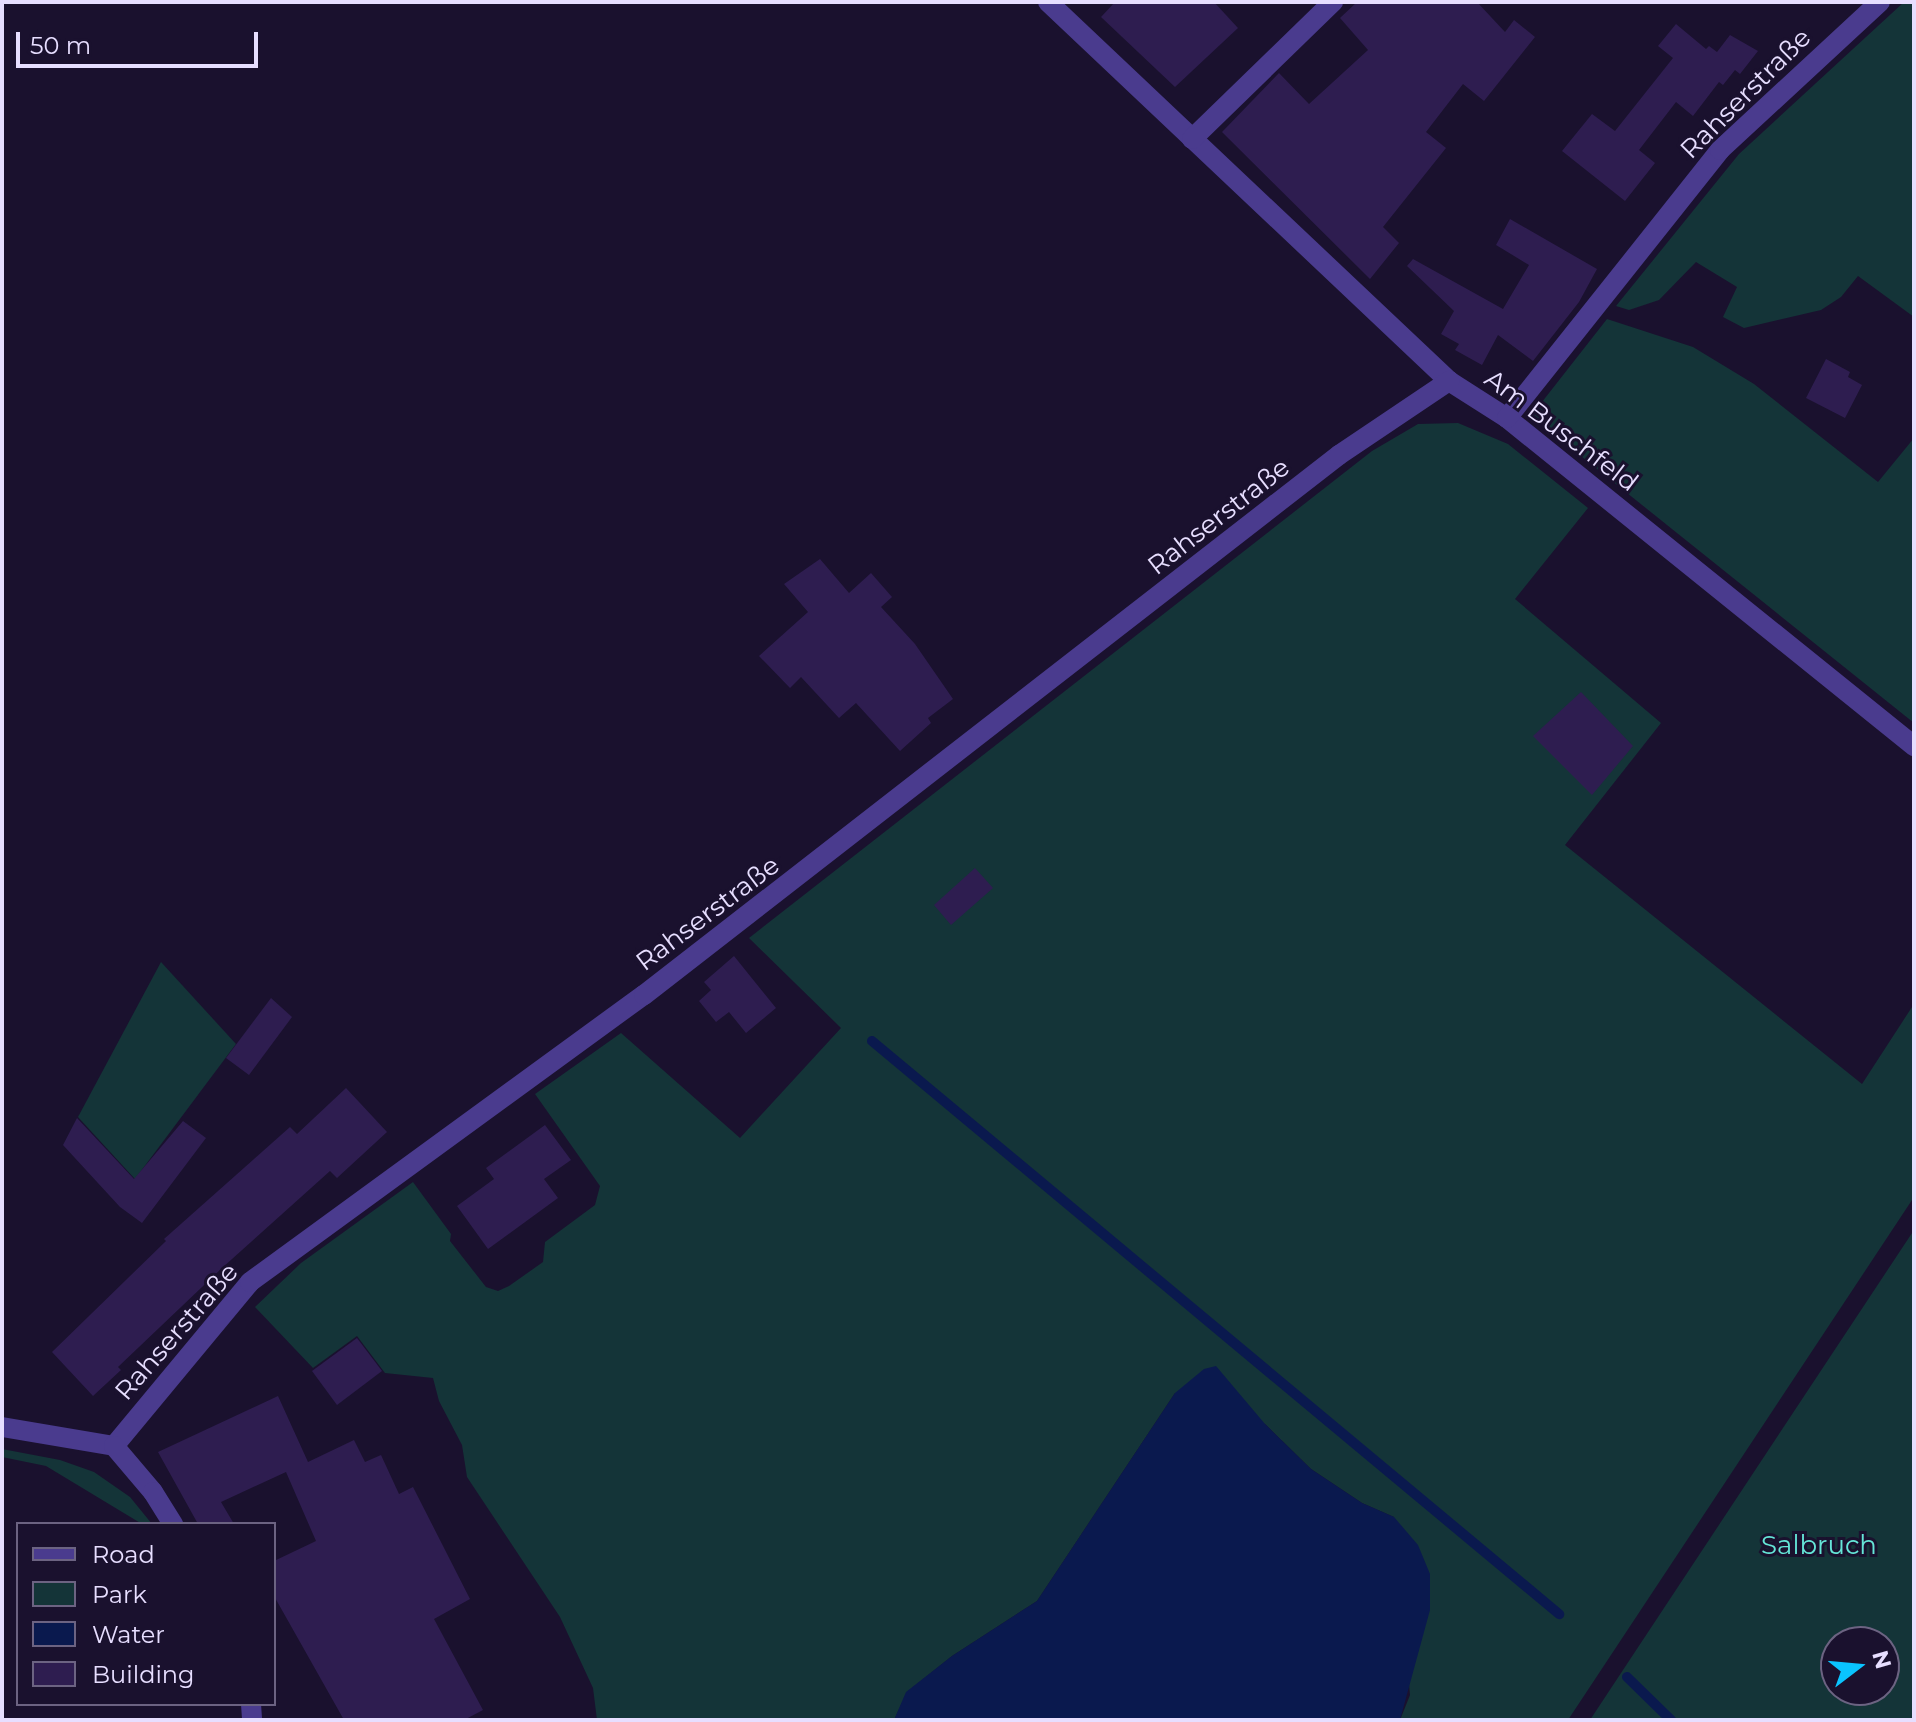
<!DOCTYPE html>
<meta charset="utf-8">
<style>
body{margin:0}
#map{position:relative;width:1916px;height:1722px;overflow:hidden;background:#1a112e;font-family:Montserrat,sans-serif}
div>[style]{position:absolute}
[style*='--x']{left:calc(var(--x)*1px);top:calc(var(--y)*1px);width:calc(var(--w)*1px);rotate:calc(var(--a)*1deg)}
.green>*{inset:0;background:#143438}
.water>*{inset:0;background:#0a194e}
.stream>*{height:10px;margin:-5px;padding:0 5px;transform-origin:5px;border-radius:5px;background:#0a194e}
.building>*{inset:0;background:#2e1d50}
.minor>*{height:20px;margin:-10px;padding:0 10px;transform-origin:10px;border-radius:10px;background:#4a3b8e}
span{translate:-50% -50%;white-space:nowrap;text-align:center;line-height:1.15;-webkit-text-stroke:6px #1a112e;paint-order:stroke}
.street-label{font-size:26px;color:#e7deff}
.park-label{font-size:26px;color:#65e5d7}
.frame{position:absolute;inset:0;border:4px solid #e7deff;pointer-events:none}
.legend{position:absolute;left:16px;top:1522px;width:260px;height:184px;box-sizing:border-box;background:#1a112e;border:2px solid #6c6382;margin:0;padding:10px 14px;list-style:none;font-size:24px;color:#e7deff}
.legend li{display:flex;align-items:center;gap:16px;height:40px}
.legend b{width:40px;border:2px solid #6c6382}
.north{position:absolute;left:1820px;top:1626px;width:80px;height:80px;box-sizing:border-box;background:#1a112e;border:2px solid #6c6382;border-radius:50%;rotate:74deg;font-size:22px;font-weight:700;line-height:32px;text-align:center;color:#e7deff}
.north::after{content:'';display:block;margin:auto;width:28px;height:36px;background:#0ac4ff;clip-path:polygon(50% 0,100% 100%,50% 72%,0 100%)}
.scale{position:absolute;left:16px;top:32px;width:242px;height:36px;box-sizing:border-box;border:4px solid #e7deff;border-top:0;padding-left:10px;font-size:24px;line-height:28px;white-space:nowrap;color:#e7deff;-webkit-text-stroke:6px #1a112e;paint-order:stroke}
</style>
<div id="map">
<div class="green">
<div style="clip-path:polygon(1904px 2px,1914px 2px,1914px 317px,1858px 276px,1841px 297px,1821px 310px,1744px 328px,1723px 317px,1737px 287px,1696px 262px,1659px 300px,1629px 310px,1616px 306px,1739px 154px)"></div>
<div style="clip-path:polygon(1607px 319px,1693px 347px,1754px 384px,1878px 482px,1914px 438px,1914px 723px,1531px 416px)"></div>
<div style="clip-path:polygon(1458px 423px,1508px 444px,1588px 508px,1515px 599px,1661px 723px,1565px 845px,1862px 1084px,1912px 1007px,1914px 989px,1914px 1197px,1568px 1720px,1400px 1720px,1410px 1695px,1394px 1517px,1362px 1503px,1311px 1469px,1265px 1424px,1175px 1393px,1037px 1601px,952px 1656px,907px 1692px,894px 1720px,597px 1720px,593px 1688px,560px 1617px,467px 1477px,462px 1445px,439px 1401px,433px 1378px,385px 1373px,357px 1336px,313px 1368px,255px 1307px,301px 1263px,413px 1182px,451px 1234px,450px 1241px,486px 1287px,498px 1291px,509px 1286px,543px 1262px,545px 1242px,595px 1205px,600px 1186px,535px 1094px,621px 1033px,740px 1138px,841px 1028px,749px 938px,1372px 451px,1418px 424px)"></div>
<div style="clip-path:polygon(161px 962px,236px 1044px,135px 1179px,78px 1117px)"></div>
<div style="clip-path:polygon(evenodd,1914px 1230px,1914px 1720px,1590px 1720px,1621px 1673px,1914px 1230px,1836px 1642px,1884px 1642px,1884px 1690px,1836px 1690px,1836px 1642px)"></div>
<div style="clip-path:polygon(2px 1449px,60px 1460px,94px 1472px,130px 1497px,152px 1524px,142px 1524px,46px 1466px,2px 1457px)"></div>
</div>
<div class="water">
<div style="clip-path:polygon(1216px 1366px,1265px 1424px,1311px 1469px,1362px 1503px,1394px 1517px,1418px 1545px,1430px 1574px,1430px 1610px,1400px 1720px,894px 1720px,906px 1692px,952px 1656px,1037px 1601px,1175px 1393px,1204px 1369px)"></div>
</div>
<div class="stream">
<div style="--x:872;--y:1041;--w:895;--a:39.83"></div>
<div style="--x:1627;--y:1677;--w:62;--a:44.3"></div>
</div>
<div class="building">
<div style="clip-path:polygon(1115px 2px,1214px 2px,1238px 28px,1175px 87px,1101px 17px)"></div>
<div style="clip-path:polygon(1357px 2px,1477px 2px,1505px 32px,1514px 20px,1535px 37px,1484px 101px,1463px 84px,1426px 132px,1446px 148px,1383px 227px,1399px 243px,1370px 279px,1222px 132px,1279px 73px,1309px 104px,1368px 50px,1340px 18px)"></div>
<div style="clip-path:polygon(1676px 24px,1706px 49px,1709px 46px,1717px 52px,1730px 35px,1758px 51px,1740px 74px,1735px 70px,1723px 85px,1719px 82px,1693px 116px,1676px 102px,1639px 150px,1655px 163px,1625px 201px,1562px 151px,1592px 114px,1615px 131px,1673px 58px,1658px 46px)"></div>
<div style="clip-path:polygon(1510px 219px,1597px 269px,1579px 302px,1533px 361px,1498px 335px,1482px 365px,1455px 350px,1459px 344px,1441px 334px,1454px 311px,1407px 266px,1413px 259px,1503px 309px,1529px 265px,1496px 245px)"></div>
<div style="clip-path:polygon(1826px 359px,1850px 372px,1848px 377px,1862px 385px,1845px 418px,1806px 398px)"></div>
<div style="clip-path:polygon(820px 559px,849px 593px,871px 573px,892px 597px,881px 607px,915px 644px,953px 699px,928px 718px,931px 723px,900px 751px,856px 703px,839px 718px,801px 677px,790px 688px,759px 656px,808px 612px,784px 584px)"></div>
<div style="clip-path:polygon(1581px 692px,1633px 746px,1592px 795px,1533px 736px)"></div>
<div style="clip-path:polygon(975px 868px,993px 888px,951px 925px,934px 905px)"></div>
<div style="clip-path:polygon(734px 956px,776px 1008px,746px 1033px,729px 1012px,716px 1022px,699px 1001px,711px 990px,704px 982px)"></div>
<div style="clip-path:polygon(271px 998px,292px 1017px,249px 1075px,226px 1058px)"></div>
<div style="clip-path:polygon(346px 1088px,387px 1132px,337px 1178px,330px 1171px,222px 1268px,118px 1367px,121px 1370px,93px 1396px,52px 1352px,166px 1241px,164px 1239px,290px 1127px,297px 1134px)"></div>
<div style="clip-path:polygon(77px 1118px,134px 1179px,183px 1121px,206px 1138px,142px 1223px,120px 1207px,63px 1145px)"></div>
<div style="clip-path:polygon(545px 1125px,571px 1160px,544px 1179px,558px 1198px,488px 1249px,457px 1206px,494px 1179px,486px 1168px)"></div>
<div style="clip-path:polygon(357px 1338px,382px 1371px,337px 1405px,312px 1371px)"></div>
<div style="clip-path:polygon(278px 1396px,308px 1462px,354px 1440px,365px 1462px,381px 1455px,399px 1494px,413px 1487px,470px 1599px,434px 1619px,483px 1710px,464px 1720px,344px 1720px,274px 1596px,274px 1561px,316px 1541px,286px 1472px,221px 1502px,234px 1524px,198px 1524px,158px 1452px)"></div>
</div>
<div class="minor">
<div style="--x:1048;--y:2;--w:552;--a:43.38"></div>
<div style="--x:1449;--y:381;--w:69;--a:32.5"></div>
<div style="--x:1507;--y:418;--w:523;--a:38.87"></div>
<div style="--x:1192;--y:139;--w:197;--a:-44.2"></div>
<div style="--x:1507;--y:418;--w:342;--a:-51.5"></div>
<div style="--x:1720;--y:150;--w:218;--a:-42.8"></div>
<div style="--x:2;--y:1427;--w:114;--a:9.6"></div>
<div style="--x:114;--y:1446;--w:213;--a:-50.3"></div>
<div style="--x:250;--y:1282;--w:487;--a:-36.1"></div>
<div style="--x:644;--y:995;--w:880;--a:-37.85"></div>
<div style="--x:1339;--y:455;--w:133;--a:-33.9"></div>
<div style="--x:114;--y:1446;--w:60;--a:49.7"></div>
<div style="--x:153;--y:1492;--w:38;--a:58"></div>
<div style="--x:251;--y:1704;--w:16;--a:86"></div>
</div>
<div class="street-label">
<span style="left:1746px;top:94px;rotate:-45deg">Rahserstraße</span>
<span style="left:1561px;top:431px;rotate:37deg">Am Buschfeld</span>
<span style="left:1219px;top:517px;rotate:-38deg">Rahserstraße</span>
<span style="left:708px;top:914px;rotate:-37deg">Rahserstraße</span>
<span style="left:177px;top:1332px;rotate:-49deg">Rahserstraße</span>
</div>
<div class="park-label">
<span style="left:1819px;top:1546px">Salbruch</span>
</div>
<div class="frame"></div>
<ul class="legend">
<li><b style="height:10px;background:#4a3b8e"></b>Road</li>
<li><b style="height:22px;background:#143438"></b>Park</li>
<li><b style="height:22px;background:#0a194e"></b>Water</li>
<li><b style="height:22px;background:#2e1d50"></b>Building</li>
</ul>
<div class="north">N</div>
<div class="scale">50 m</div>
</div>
